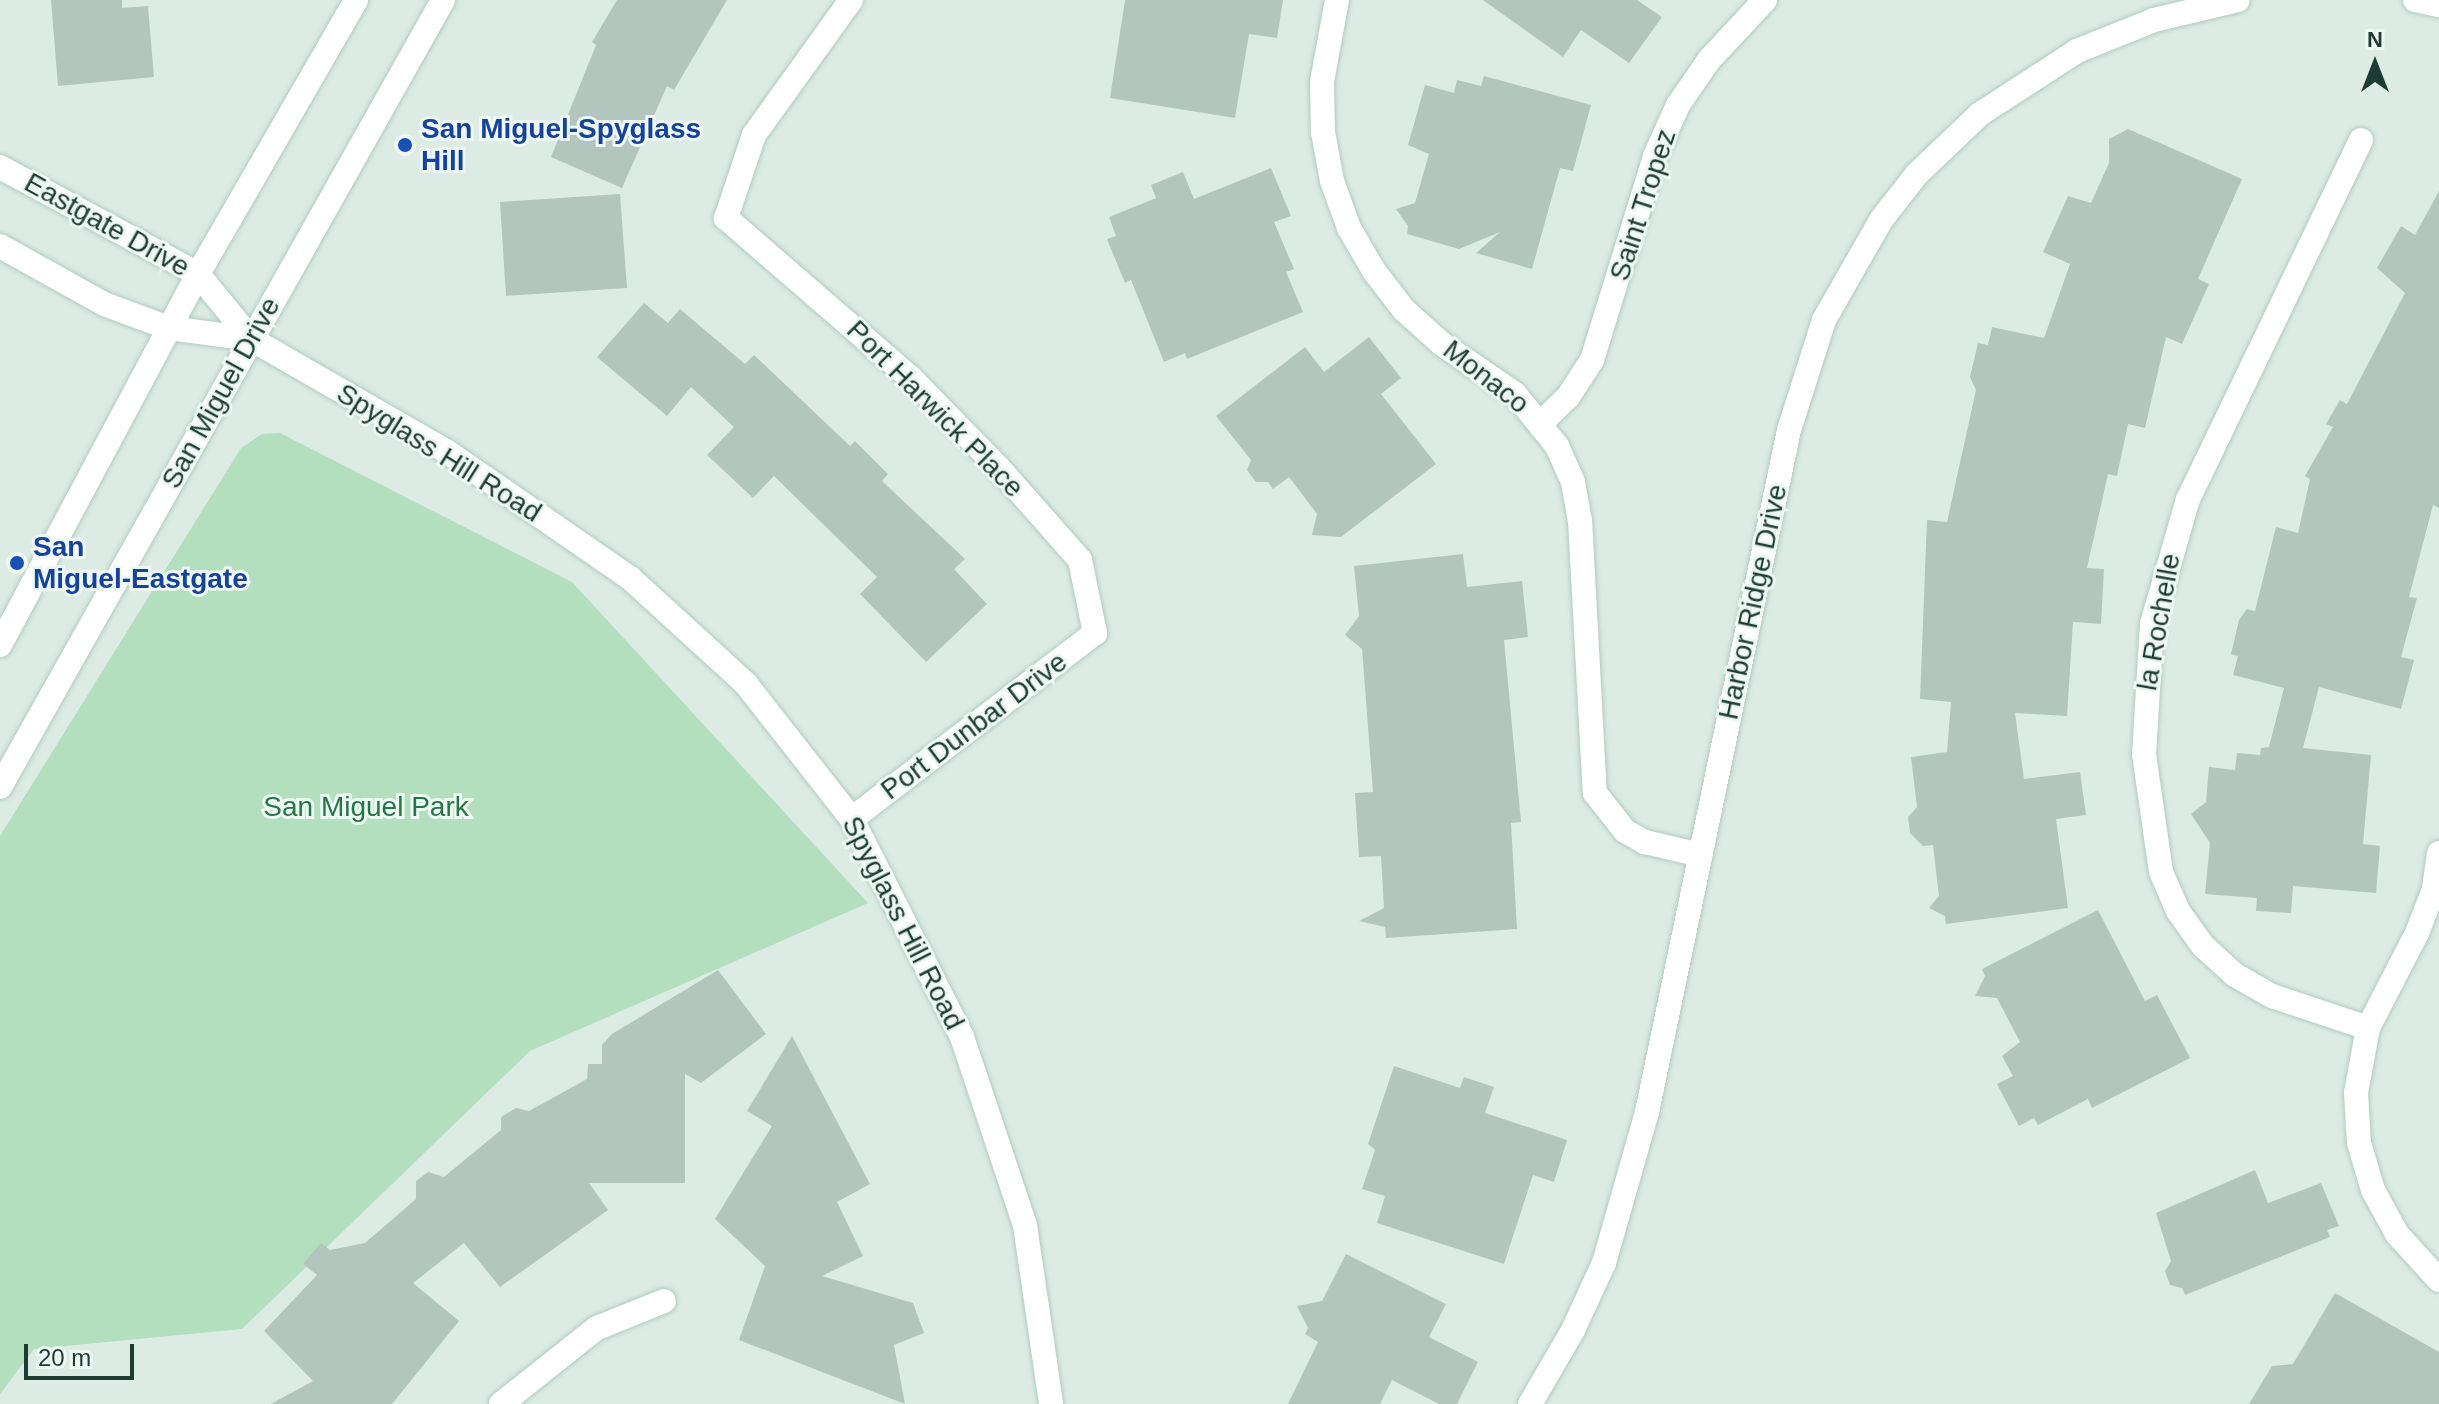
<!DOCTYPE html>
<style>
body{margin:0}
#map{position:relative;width:2439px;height:1404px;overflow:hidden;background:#ddebe5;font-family:Arial,sans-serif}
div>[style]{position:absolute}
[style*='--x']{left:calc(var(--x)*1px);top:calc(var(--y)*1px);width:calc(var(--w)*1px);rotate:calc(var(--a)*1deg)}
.green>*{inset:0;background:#b3dfbf}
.building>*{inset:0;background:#b2c6be}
.roads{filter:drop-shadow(0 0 2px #afccc1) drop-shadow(0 0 2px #afccc1)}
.minor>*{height:24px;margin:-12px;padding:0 12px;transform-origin:12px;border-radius:12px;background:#fff}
.tertiary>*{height:24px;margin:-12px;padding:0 12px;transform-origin:12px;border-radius:12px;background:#fff}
.secondary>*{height:24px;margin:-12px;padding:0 12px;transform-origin:12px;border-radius:12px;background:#fff}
.dots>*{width:22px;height:22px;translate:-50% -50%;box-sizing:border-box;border:4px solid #eef7f3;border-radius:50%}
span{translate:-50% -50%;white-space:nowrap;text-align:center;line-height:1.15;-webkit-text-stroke:6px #eef7f3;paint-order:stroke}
.transit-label{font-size:28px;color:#164399;font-weight:700}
.left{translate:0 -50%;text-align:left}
.street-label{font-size:28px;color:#1d3c34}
.park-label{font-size:28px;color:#237744}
.north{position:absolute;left:2335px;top:24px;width:80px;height:80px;-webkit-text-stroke:6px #eef7f3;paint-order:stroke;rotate:0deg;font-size:22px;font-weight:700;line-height:32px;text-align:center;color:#1d3c34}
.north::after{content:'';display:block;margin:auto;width:28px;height:36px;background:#1d3c34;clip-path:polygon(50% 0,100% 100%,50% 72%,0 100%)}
.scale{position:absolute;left:24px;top:1344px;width:110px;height:36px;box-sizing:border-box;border:4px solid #1d3c34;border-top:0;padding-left:10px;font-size:24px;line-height:28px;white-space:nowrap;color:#1d3c34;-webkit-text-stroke:6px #eef7f3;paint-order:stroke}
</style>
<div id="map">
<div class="green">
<div style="clip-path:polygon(280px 433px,572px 582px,868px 903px,530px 1051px,242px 1329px,34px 1349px,0 1394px,0 836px,241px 448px,262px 434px)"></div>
</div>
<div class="building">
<div style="clip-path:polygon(51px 0,122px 0,122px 8px,148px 6px,154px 77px,58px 86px)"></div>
<div style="clip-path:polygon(617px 0,727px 0,674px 90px,667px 86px,622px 188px,551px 157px,596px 45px,592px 42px)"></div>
<div style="clip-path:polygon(1125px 0,1283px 0,1277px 38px,1249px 34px,1235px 118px,1110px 98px)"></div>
<div style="clip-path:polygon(1483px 0,1637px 0,1662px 17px,1629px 63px,1581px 30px,1563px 57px)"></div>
<div style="clip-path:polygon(1484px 76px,1591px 105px,1573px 171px,1560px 168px,1532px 269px,1476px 253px,1500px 232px,1459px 249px,1407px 234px,1408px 226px,1396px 209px,1415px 203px,1429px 154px,1408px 145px,1425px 85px,1454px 93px,1457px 80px,1481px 86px)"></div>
<div style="clip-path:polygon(2128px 129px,2242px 179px,2198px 279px,2209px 284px,2182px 344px,2166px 337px,2145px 428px,2128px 424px,2117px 476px,2108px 474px,2087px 568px,2104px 569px,2101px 624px,2073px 622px,2067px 716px,2015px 713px,2024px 779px,2080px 772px,2086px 815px,2056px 819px,2068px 908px,1946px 924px,1945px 916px,1929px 908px,1939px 896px,1933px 845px,1923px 846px,1910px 833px,1908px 817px,1917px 807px,1911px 757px,1947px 752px,1951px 702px,1920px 699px,1927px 520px,1947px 522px,1976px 390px,1970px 377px,1978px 343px,1988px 345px,1992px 327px,2044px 338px,2070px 264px,2043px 252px,2068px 196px,2091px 203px,2109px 163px,2109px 139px)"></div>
<div style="clip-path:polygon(1271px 168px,1291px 216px,1274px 222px,1294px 269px,1286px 272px,1303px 312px,1187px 359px,1185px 353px,1164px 362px,1131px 280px,1125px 283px,1107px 239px,1116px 236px,1109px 217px,1156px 198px,1151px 185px,1183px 172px,1194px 199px)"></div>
<div style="clip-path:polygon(2439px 191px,2439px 508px,2433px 505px,2409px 597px,2417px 598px,2401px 657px,2414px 660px,2401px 709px,2319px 687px,2303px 748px,2371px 755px,2363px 844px,2380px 846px,2376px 893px,2293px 886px,2291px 913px,2256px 911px,2257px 898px,2205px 894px,2210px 843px,2191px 814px,2206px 802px,2209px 767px,2235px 770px,2237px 753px,2260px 755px,2261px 748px,2269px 747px,2284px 688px,2233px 675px,2238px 656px,2231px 654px,2239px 620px,2247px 609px,2255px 611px,2276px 527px,2298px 533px,2310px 479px,2305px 476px,2333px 427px,2326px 424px,2340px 400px,2347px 404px,2405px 293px,2377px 268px,2401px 226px,2415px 235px)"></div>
<div style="clip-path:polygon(620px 194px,627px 288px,506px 296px,500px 202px)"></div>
<div style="clip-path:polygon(644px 303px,668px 323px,680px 309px,745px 364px,754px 355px,850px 446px,855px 441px,888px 474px,882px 481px,965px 559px,954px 569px,987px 604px,926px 662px,860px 594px,877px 577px,774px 476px,753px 498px,707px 455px,734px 427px,691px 387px,667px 416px,597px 357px)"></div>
<div style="clip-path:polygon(1369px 337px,1401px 378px,1381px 394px,1436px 464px,1341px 537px,1312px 535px,1317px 514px,1289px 477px,1273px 489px,1268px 482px,1256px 482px,1247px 470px,1251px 460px,1216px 416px,1305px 347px,1324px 372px)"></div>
<div style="clip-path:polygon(1463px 554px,1467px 587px,1522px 581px,1528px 637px,1504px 640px,1521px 822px,1511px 823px,1517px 929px,1386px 938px,1385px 927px,1359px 921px,1384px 908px,1381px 856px,1359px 857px,1355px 793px,1373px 792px,1362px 649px,1345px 635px,1359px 616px,1354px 566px)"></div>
<div style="clip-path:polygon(2098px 910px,2145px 1001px,2157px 995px,2190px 1058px,2092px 1108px,2088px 1099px,2038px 1125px,2034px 1118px,2019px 1126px,1997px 1084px,2013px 1076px,2002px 1056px,2020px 1042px,1997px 998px,1975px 996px,1985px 976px,1982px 969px)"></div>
<div style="clip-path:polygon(718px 970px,766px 1034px,701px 1083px,685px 1074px,685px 1183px,589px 1183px,608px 1210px,500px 1287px,464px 1243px,413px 1283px,459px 1321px,392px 1404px,271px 1404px,313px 1381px,264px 1331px,317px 1275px,303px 1264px,321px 1243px,330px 1250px,365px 1243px,416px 1199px,416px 1181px,428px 1172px,444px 1177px,501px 1130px,501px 1117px,516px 1108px,529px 1111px,587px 1079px,588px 1064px,602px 1064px,602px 1045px,612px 1034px)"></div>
<div style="clip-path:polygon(792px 1036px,870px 1184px,837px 1202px,863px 1256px,822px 1276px,913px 1303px,924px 1333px,894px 1345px,905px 1404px,739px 1340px,765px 1266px,715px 1219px,772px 1126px,747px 1111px)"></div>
<div style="clip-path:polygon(1394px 1066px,1460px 1088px,1464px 1077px,1494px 1087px,1485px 1113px,1567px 1140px,1554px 1182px,1533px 1175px,1504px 1264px,1377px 1223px,1385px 1196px,1362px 1189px,1375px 1150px,1368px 1144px)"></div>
<div style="clip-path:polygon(2255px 1170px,2268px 1203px,2321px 1183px,2339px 1226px,2327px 1230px,2330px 1237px,2185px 1295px,2182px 1288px,2170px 1285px,2165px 1271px,2171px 1261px,2156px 1213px)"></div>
<div style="clip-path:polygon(1346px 1254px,1446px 1304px,1429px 1337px,1478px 1362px,1457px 1404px,1439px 1404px,1392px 1380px,1380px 1404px,1288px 1404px,1318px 1342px,1305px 1334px,1308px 1328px,1297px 1306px,1322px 1301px)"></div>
<div style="clip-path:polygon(2335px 1293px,2439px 1352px,2439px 1404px,2249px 1404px,2272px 1366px,2293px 1364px)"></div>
</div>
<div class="roads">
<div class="minor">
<div style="--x:1337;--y:0;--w:83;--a:100.4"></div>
<div style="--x:1322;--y:82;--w:50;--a:88.9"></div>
<div style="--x:1323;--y:132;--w:50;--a:79.6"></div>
<div style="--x:1332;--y:181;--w:50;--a:70.1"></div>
<div style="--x:1349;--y:228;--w:50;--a:59.8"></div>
<div style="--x:1374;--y:271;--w:49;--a:52.4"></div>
<div style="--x:1404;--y:310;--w:51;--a:41.8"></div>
<div style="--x:1442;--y:344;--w:88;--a:34.4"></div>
<div style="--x:1515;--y:394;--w:67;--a:51.1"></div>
<div style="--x:1557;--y:446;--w:39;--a:66"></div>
<div style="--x:1573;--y:482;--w:39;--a:80"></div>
<div style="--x:1580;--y:520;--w:273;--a:86.9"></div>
<div style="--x:1595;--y:793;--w:48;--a:51.7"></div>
<div style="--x:1625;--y:831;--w:23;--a:29"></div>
<div style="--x:1645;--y:842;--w:57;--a:13.1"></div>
<div style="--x:2361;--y:140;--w:399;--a:115.7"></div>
<div style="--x:2188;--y:499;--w:130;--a:106.1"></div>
<div style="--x:2152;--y:624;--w:130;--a:93.5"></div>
<div style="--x:2144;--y:754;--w:119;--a:81.8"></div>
<div style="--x:2161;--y:872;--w:43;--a:66.4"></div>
<div style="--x:2178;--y:911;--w:43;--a:54.5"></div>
<div style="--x:2203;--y:946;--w:43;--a:42.2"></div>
<div style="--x:2235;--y:975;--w:43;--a:29.6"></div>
<div style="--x:2272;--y:996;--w:101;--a:18.4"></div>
<div style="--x:1542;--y:422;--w:36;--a:-44"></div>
<div style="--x:1568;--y:397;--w:44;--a:-57"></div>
<div style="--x:1592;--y:360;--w:214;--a:-72.8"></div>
<div style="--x:1655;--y:156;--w:56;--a:-65.7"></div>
<div style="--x:1678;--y:105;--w:55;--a:-55.4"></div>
<div style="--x:1709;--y:60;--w:82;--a:-47"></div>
<div style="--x:2439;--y:853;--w:36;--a:98"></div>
<div style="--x:2434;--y:889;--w:47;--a:111.1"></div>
<div style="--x:2417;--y:933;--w:107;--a:117.3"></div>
<div style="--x:2368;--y:1028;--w:66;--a:100.5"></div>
<div style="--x:2356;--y:1093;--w:50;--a:86.6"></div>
<div style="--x:2359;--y:1143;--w:49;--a:73.4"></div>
<div style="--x:2373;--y:1190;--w:50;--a:61.4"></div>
<div style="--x:2397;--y:1234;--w:62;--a:47.6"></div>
<div style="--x:501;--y:1404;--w:122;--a:-38.4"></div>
<div style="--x:597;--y:1328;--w:72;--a:-21.9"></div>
</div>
<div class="tertiary">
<div style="--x:851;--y:0;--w:166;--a:125.7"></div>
<div style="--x:754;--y:135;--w:88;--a:108.6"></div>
<div style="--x:726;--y:218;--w:246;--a:40.9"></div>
<div style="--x:912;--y:379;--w:123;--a:45.7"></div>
<div style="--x:998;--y:467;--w:124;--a:48.6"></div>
<div style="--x:1080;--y:560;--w:75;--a:78.4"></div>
<div style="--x:1095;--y:633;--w:306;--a:142.6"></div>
<div style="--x:2415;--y:0;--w:25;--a:12"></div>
<div style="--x:0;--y:167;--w:225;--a:28.4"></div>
<div style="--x:0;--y:246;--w:119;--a:29.1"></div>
<div style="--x:104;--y:304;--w:69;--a:20.3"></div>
<div style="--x:1530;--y:1404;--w:86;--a:-59.8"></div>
<div style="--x:1573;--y:1330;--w:74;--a:-65.2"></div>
<div style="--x:1604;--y:1263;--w:157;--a:-74.1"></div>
<div style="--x:1647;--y:1112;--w:697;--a:-78.24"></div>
<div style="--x:1789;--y:430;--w:115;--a:-72.3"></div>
<div style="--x:1824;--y:320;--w:115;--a:-60.3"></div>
<div style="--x:1881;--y:220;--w:58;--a:-52"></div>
<div style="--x:1917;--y:174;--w:87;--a:-43.6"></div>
<div style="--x:1980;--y:114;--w:116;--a:-33"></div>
<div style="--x:2077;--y:51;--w:83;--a:-21.9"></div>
<div style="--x:2154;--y:20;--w:86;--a:-13.4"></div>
</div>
<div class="secondary">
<div style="--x:198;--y:274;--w:84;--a:50.8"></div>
<div style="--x:251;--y:339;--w:225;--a:29.9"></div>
<div style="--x:446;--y:451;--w:224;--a:34.6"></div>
<div style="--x:630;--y:578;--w:157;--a:42.4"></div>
<div style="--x:746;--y:684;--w:172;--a:51.9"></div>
<div style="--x:852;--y:819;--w:244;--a:63.2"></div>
<div style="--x:962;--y:1037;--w:198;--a:71.5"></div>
<div style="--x:1025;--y:1225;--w:181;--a:81.7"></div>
<div style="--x:169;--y:328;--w:83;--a:7.6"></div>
<div style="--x:0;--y:645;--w:421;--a:-61.9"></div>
<div style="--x:198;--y:274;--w:316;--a:-60"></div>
<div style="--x:0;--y:787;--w:903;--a:-60.62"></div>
</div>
</div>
<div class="dots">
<div style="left:405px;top:145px;background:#1a4fb4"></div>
<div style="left:17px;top:563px;background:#1a4fb4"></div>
</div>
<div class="transit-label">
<span class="left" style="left:421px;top:145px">San Miguel-Spyglass<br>Hill</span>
<span class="left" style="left:33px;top:563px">San<br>Miguel-Eastgate</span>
</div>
<div class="street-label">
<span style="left:1643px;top:205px;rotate:-72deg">Saint Tropez</span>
<span style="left:107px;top:225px;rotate:29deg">Eastgate Drive</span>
<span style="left:1486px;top:377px;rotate:38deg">Monaco</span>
<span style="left:221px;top:393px;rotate:-61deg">San Miguel Drive</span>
<span style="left:935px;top:409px;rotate:45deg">Port Harwick Place</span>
<span style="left:439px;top:453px;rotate:32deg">Spyglass Hill Road</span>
<span style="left:1753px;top:602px;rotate:-78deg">Harbor Ridge Drive</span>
<span style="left:2159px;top:622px;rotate:-80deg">la Rochelle</span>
<span style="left:974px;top:726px;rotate:-37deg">Port Dunbar Drive</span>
<span style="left:903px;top:923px;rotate:63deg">Spyglass Hill Road</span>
</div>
<div class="park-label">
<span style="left:366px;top:807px">San Miguel Park</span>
</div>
<div class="north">N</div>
<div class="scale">20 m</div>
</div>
